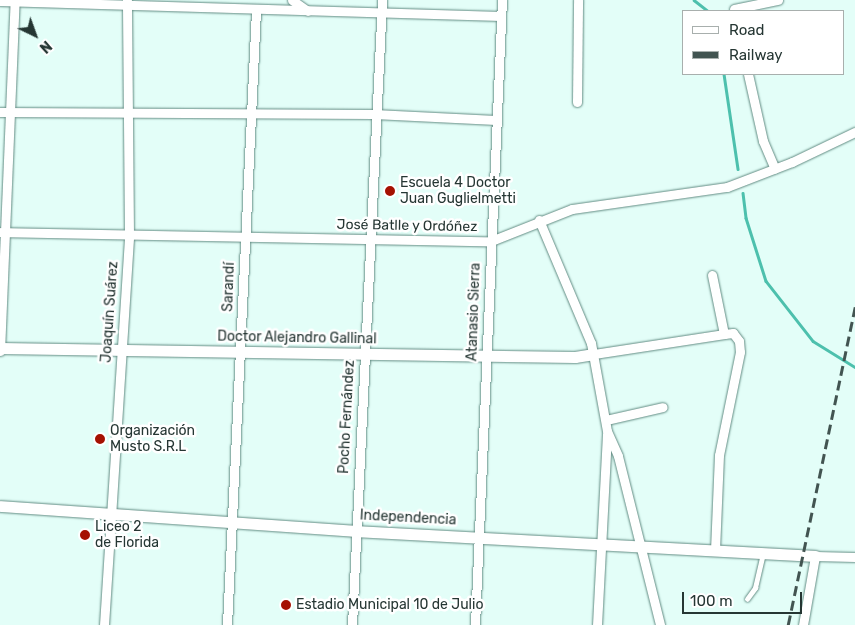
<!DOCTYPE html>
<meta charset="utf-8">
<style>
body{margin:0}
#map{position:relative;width:855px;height:625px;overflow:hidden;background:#e3fef8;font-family:Rubik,sans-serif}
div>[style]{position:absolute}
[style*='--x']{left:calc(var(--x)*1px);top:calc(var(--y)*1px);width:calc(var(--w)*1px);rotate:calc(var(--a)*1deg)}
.stream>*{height:2.5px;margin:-1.25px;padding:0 1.25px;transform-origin:1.25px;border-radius:1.25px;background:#4dc0ad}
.roads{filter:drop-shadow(0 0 1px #628c83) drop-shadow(0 0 1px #628c83)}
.service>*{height:4.5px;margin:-2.25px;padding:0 2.25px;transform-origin:2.25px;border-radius:2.25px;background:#fff}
.minor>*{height:9px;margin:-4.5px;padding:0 4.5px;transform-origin:4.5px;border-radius:4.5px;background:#fff}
.tertiary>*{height:11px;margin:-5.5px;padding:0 5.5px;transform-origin:5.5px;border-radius:5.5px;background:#fff}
.rail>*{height:2.5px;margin-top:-1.25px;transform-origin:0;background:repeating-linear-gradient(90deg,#425451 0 10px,transparent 0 15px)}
.dots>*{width:14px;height:14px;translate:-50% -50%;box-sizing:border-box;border:2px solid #fff;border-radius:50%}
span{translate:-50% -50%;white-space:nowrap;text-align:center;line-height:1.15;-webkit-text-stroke:5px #fff;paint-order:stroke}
.poi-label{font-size:14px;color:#253633}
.left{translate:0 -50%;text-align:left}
.street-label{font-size:14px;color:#253633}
.legend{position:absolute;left:682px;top:10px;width:162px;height:65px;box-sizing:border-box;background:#fff;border:1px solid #a8afad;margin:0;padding:6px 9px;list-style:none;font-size:15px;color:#253633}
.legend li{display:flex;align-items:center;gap:10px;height:25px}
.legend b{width:25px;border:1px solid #a8afad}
.north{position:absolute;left:10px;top:10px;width:50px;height:50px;-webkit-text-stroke:4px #fff;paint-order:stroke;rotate:138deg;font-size:14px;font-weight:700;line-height:20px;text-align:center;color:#253633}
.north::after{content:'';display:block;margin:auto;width:18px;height:22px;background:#253633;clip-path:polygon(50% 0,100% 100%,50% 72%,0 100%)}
.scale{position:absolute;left:682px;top:592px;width:120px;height:22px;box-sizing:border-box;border:2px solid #253633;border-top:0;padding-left:6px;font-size:15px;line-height:18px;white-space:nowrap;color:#253633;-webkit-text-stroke:4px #fff;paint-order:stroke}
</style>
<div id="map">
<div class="stream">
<div style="--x:694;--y:0;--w:18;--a:38"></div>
<div style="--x:724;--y:74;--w:96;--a:81.6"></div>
<div style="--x:743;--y:193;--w:25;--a:83"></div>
<div style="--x:746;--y:218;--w:66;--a:72.4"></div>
<div style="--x:766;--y:281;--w:76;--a:51.9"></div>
<div style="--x:813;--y:341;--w:49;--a:31.8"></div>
</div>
<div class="roads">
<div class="service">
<div style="--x:747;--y:599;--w:14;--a:-54"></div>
<div style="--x:755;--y:588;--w:35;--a:-77"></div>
</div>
<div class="minor">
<div style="--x:292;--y:0;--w:19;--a:35"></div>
<div style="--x:0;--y:1;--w:501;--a:1.71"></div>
<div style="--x:734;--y:9;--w:45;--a:-11.6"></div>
<div style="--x:748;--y:74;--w:69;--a:77.4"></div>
<div style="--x:763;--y:141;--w:30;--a:67"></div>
<div style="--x:577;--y:102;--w:102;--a:-89.4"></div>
<div style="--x:0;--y:112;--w:374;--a:0.3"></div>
<div style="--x:374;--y:114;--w:122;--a:2.8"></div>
<div style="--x:539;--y:220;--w:134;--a:67.1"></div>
<div style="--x:591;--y:343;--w:89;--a:79.7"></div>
<div style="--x:607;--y:431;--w:27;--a:66"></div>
<div style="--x:618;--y:456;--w:174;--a:76"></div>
<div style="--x:0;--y:232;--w:491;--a:1.1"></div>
<div style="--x:491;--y:241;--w:87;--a:-21.6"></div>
<div style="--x:572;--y:209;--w:157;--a:-8.1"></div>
<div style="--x:727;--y:187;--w:70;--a:-21"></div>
<div style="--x:792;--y:162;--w:70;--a:-25.5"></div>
<div style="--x:712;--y:275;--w:60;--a:78.5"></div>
<div style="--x:0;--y:351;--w:351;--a:-87.6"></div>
<div style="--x:594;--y:354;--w:132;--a:-8.7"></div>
<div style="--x:724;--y:334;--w:9;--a:-6"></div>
<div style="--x:733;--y:333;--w:10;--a:53"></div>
<div style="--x:739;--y:341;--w:11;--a:85"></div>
<div style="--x:740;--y:352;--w:105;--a:101.5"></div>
<div style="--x:719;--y:455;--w:96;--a:92.4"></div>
<div style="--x:606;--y:420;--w:58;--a:-12.8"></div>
<div style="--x:104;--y:625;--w:391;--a:-86.3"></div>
<div style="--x:129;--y:235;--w:235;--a:-90.5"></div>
<div style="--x:227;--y:625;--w:617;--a:-87.3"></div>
<div style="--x:352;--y:625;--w:626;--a:-87.25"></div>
<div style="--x:475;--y:625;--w:626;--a:-87.53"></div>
<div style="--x:597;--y:625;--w:191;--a:-87"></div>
<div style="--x:803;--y:625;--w:70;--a:-80.1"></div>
<div style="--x:815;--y:556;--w:40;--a:1.4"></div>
</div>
<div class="tertiary">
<div style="--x:0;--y:348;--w:575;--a:0.9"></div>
<div style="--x:575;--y:357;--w:19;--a:-9"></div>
<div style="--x:0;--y:506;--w:356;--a:4"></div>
<div style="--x:355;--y:531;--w:461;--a:3.1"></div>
</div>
</div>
<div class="rail">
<div style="--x:788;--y:625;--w:326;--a:-78.1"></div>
</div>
<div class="dots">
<div style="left:390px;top:191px;background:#a51102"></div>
<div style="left:100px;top:439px;background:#a51102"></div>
<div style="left:85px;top:535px;background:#a51102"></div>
<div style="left:286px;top:605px;background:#a51102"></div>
</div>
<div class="poi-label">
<span class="left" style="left:400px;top:191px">Escuela 4 Doctor<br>Juan Guglielmetti</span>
<span class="left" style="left:110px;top:439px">Organización<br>Musto S.R.L</span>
<span class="left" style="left:95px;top:535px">Liceo 2<br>de Florida</span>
<span class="left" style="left:296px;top:605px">Estadio Municipal 10 de Julio</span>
</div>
<div class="street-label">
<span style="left:407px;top:226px;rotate:1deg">José Batlle y Ordóñez</span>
<span style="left:229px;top:287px;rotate:-88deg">Sarandí</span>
<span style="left:110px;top:312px;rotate:-86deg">Joaquín Suárez</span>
<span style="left:474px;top:312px;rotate:-88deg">Atanasio Sierra</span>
<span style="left:297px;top:338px;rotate:1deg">Doctor Alejandro Gallinal</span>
<span style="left:347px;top:417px;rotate:-87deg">Pocho Fernández</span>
<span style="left:408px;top:518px;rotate:3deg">Independencia</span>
</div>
<ul class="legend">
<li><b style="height:6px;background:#fff"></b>Road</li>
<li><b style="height:6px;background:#425451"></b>Railway</li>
</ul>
<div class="north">N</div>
<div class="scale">100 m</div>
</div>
